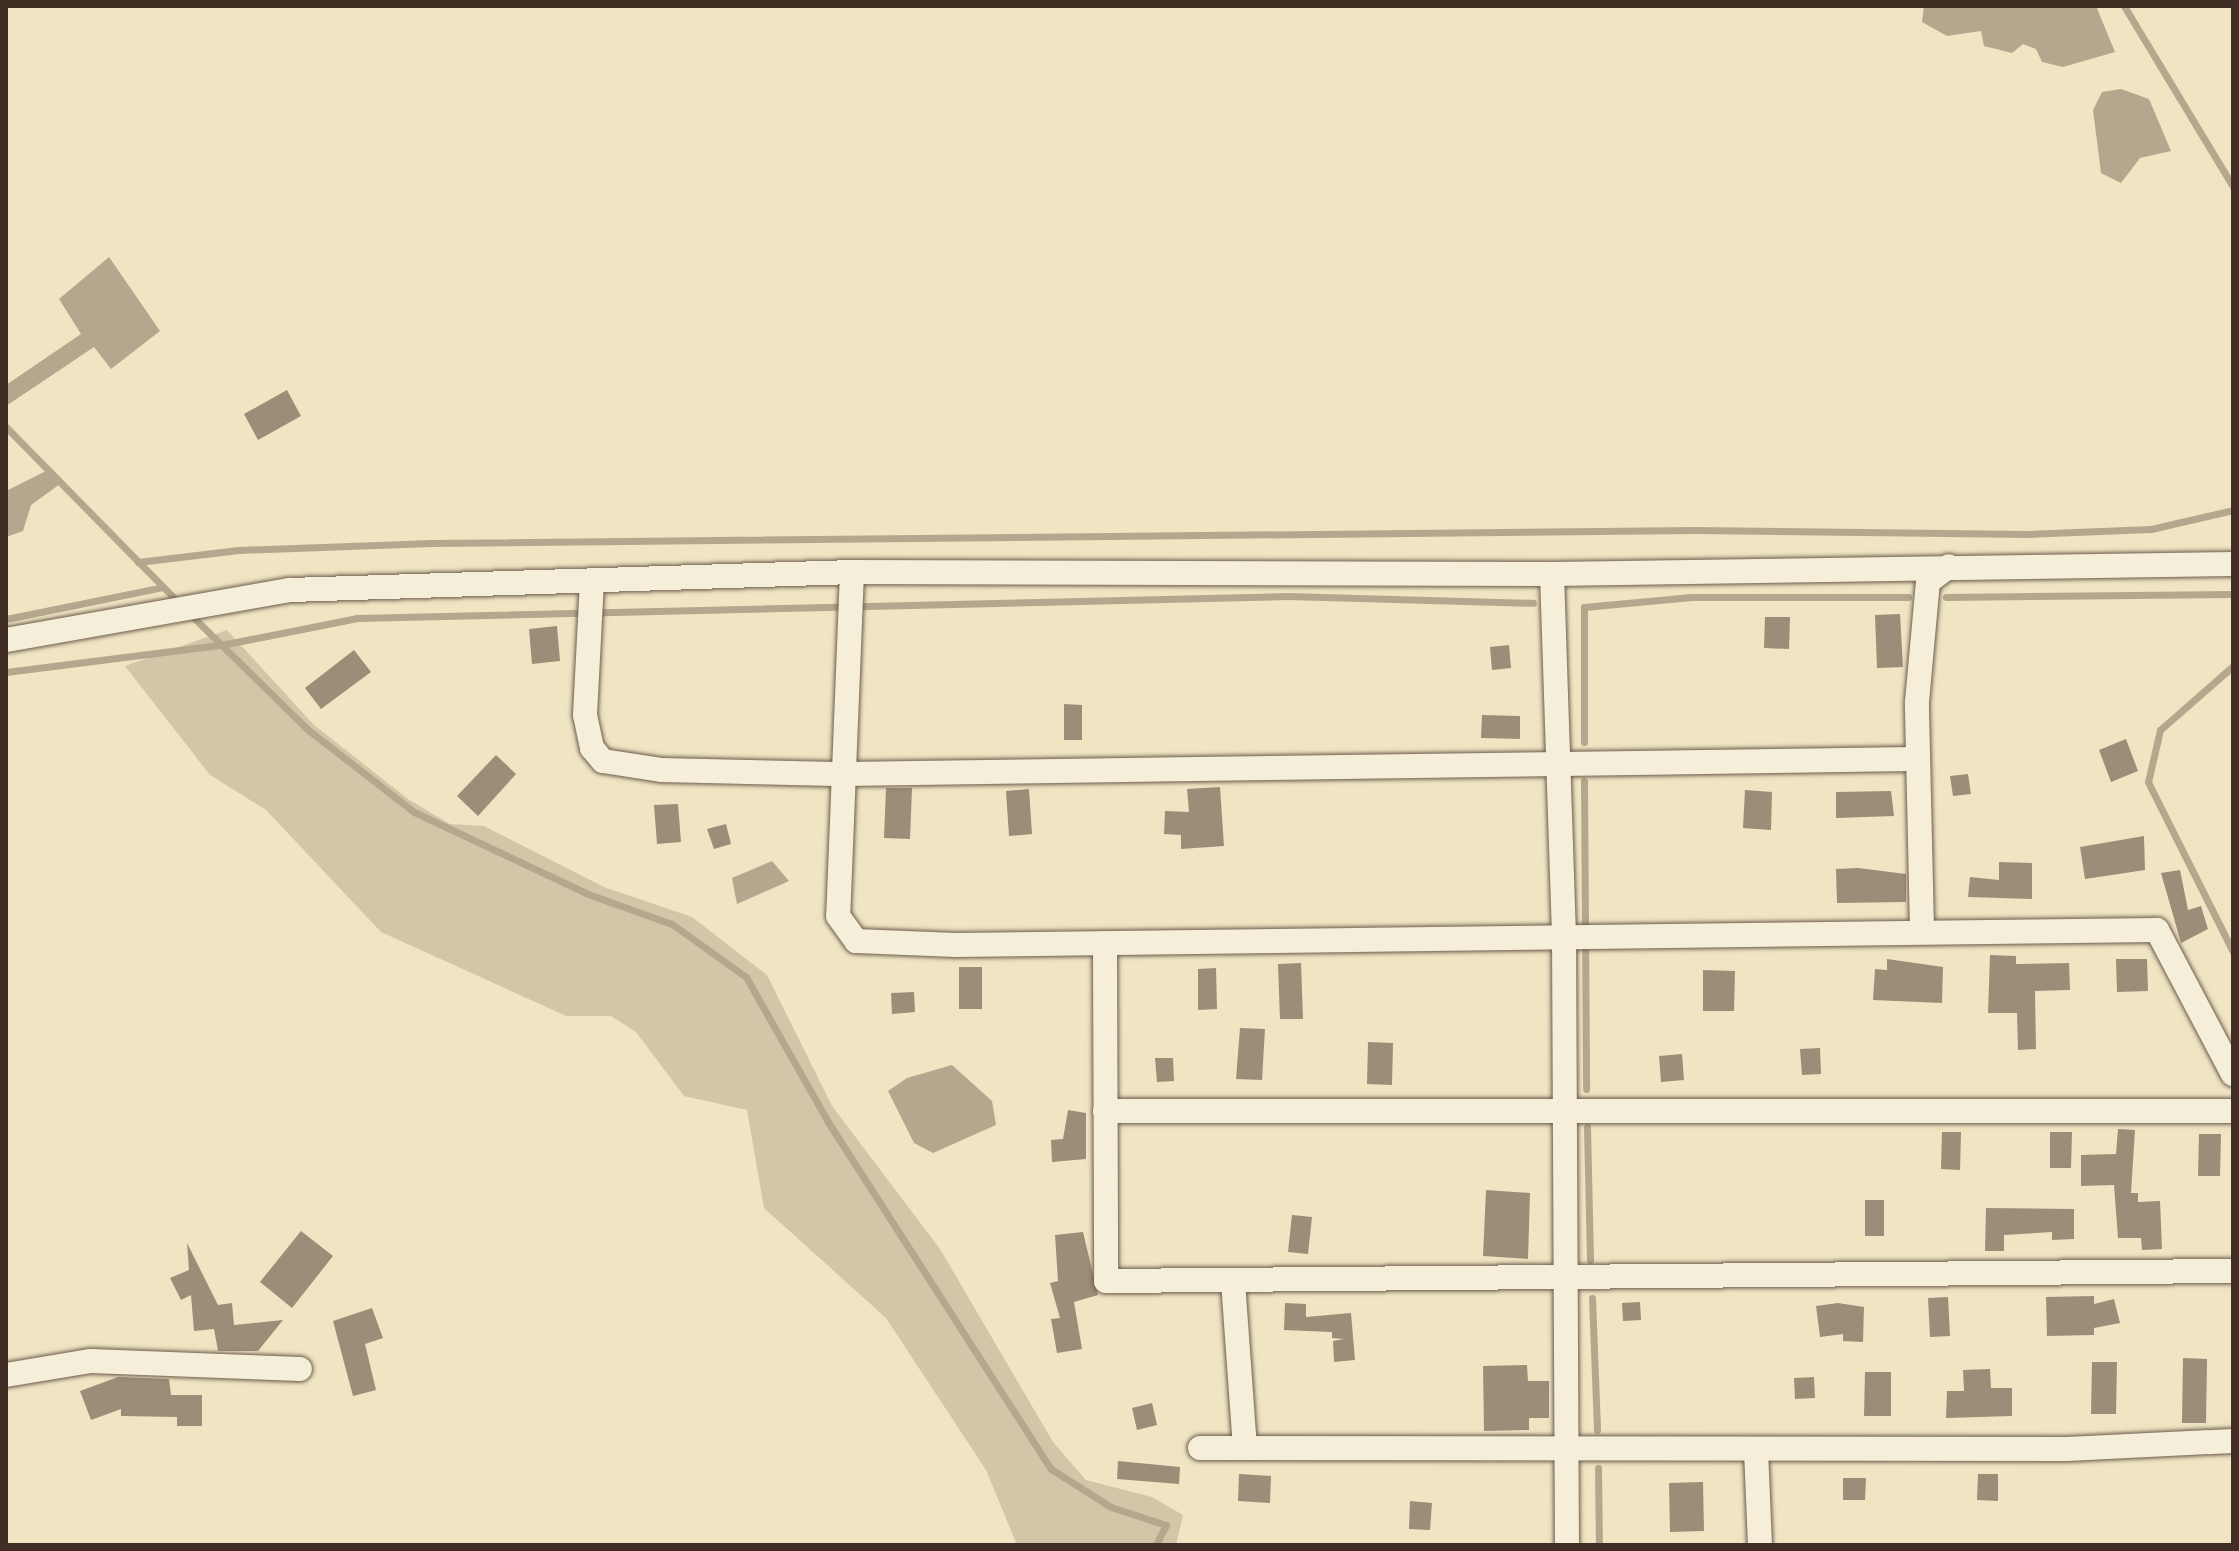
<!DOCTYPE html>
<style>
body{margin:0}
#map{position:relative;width:2239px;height:1551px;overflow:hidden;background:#efe5c3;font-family:Alegreya,serif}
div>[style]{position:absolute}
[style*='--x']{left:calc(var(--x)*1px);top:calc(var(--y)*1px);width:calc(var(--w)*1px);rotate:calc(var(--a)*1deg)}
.green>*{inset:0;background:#d1c6a8}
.water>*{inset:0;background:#b4a78d}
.stream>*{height:7px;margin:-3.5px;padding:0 3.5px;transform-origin:3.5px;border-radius:3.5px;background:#b4a78d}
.building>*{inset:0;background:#9b8d77}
.roads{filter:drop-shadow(0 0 2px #6c5c4c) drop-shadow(0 0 2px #6c5c4c)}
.street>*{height:24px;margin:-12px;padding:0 12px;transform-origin:12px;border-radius:12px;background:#f5eed8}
span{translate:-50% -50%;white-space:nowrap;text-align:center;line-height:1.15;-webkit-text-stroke:7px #f5eed8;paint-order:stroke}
.frame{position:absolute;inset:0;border:8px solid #402e25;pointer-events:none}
</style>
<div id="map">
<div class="green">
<div style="clip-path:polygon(227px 630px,314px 725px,408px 799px,450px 824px,484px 826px,604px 887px,692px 917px,767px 975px,832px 1106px,940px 1249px,1053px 1442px,1086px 1480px,1152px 1497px,1183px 1515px,1176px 1545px,1017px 1545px,986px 1470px,886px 1318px,764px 1208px,747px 1110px,684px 1096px,636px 1032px,611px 1016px,566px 1016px,381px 932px,266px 810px,210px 775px,125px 666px)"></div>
</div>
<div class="water">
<div style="clip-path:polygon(1924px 6px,2096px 6px,2115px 52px,2063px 67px,2042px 62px,2036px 49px,2023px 44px,2012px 53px,1984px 46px,1981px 31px,1947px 36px,1922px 22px)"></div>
<div style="clip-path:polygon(2121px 89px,2149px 99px,2171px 151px,2140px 158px,2121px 183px,2101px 173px,2093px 110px,2102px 92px)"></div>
<div style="clip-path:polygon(109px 257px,160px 331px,111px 369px,94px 347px,6px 406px,6px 385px,81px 334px,59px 299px)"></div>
<div style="clip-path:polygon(46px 471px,60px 484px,31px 505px,23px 531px,6px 537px,6px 491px)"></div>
<div style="clip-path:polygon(772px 861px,789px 881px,737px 904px,732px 878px)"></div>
<div style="clip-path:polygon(952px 1065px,992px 1101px,996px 1125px,933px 1153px,914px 1143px,888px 1091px,907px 1078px)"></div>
</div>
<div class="stream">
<div style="--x:2124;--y:6;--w:211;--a:58.9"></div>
<div style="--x:6;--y:427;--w:248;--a:45.5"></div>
<div style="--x:138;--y:562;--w:101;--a:-6.8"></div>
<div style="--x:238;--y:550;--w:194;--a:-2.1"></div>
<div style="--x:432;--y:543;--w:1263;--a:-0.59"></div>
<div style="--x:1695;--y:530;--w:333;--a:0.7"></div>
<div style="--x:2028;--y:534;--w:123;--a:-2.3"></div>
<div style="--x:2151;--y:529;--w:84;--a:-13"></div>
<div style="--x:1946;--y:597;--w:287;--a:-0.6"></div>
<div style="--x:188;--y:612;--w:167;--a:44.5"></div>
<div style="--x:307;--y:729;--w:135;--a:37.8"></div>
<div style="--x:414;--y:812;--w:192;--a:25.2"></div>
<div style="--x:588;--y:894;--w:89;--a:19.7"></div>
<div style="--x:672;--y:924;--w:91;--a:35.6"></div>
<div style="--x:746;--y:977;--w:167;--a:60.5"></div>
<div style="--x:828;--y:1122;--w:412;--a:57.3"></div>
<div style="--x:1051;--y:1469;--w:71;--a:32.3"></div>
<div style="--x:1111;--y:1507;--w:58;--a:18.1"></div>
<div style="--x:1166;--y:1525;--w:22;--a:117"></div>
<div style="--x:6;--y:619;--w:160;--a:-11.5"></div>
<div style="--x:2233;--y:666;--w:97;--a:138.8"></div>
<div style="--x:2160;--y:730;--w:53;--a:103"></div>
<div style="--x:2148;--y:782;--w:190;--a:63.4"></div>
<div style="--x:6;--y:672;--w:217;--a:-7.2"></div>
<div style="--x:221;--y:645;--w:139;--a:-11.2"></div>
<div style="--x:357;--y:618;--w:931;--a:-1.35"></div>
<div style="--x:1288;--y:596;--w:245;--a:1.6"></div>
<div style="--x:1584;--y:742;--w:135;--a:-90"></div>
<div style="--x:1584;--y:607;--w:108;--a:-5.3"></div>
<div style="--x:1692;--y:597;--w:216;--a:0"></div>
<div style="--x:1584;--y:781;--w:308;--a:89.6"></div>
<div style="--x:1587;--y:1127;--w:133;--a:88.7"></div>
<div style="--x:1592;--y:1298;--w:132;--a:87.8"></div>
<div style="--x:1598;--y:1468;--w:77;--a:89.3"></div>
</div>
<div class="building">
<div style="clip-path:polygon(287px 390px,301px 416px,258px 440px,244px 414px)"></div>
<div style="clip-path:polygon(1900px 614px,1903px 667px,1877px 668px,1875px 615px)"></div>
<div style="clip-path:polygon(1765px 617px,1790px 617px,1789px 649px,1764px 648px)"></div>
<div style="clip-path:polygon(557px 626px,560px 661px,532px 664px,529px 629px)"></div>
<div style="clip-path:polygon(1509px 645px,1511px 668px,1492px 670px,1490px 647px)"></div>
<div style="clip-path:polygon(354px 650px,371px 672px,321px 709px,305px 688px)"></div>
<div style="clip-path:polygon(1064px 704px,1082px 705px,1082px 740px,1064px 740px)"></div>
<div style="clip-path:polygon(1482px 715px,1520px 716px,1520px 739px,1481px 738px)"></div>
<div style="clip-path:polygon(2126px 739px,2138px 771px,2111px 782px,2099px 750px)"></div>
<div style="clip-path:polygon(496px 755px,516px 774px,478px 816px,457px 796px)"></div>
<div style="clip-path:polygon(1968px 774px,1971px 794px,1953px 796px,1950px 776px)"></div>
<div style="clip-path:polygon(1220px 787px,1224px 846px,1181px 849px,1181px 835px,1164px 834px,1165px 811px,1189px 812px,1187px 789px)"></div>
<div style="clip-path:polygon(886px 788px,912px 788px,910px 839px,884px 838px)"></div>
<div style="clip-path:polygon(1029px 789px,1032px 834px,1009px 836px,1006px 791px)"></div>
<div style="clip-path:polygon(1745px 790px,1772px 792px,1771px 830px,1743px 828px)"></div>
<div style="clip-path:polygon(1891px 791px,1894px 816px,1836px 818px,1836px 792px)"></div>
<div style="clip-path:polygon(678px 804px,681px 842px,657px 844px,654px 805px)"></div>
<div style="clip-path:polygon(726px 824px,731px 844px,714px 849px,707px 829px)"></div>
<div style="clip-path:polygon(2144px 836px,2145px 870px,2085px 879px,2080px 847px)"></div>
<div style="clip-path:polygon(1999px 862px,2032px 863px,2032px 899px,1968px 897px,1970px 877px,1999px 880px)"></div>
<div style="clip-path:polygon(1858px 868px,1906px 874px,1906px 902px,1837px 903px,1836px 869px)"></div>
<div style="clip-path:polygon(2180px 870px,2188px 910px,2201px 906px,2208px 929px,2181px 943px,2161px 873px)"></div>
<div style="clip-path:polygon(1990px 955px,2016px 956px,2016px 964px,2069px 963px,2070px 990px,2035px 991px,2036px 1049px,2018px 1050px,2017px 1013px,1988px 1013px)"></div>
<div style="clip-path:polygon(1887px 959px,1943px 967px,1942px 1003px,1873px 1000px,1875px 969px,1887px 970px)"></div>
<div style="clip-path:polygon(2116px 959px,2147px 959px,2148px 991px,2117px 992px)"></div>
<div style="clip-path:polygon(1301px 963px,1303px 1019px,1280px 1019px,1278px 964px)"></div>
<div style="clip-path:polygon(959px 967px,982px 967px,982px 1009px,959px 1009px)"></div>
<div style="clip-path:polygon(1216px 968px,1217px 1009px,1198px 1010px,1198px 969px)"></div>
<div style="clip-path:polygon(1703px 970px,1735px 971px,1734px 1011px,1703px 1011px)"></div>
<div style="clip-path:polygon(914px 992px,915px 1012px,892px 1014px,891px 993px)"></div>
<div style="clip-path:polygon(1240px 1028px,1265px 1029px,1262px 1080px,1236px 1079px)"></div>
<div style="clip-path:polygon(1368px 1042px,1393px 1043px,1392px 1085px,1367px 1084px)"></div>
<div style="clip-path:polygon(1820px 1048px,1821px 1074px,1802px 1075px,1800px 1049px)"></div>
<div style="clip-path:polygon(1682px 1054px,1684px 1080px,1661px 1082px,1659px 1056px)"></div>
<div style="clip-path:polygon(1155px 1058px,1173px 1058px,1174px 1081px,1157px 1082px)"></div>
<div style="clip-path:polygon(1068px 1110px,1086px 1113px,1086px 1159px,1052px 1162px,1051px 1140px,1063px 1139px)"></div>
<div style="clip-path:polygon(2118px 1129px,2135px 1130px,2131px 1193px,2138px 1193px,2138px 1202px,2160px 1201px,2162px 1249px,2142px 1250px,2141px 1238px,2118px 1238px,2114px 1185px,2081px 1186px,2081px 1155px,2116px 1154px)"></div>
<div style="clip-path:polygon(1942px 1132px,1961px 1132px,1960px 1170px,1941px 1169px)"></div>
<div style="clip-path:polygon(2050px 1132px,2072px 1132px,2071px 1168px,2050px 1168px)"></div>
<div style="clip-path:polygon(2199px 1134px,2221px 1134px,2220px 1176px,2198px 1176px)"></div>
<div style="clip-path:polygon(1486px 1190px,1530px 1193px,1528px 1259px,1483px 1256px)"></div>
<div style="clip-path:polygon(1865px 1200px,1884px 1200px,1884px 1236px,1865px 1236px)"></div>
<div style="clip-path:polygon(1986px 1208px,2074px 1209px,2074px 1239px,2052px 1240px,2052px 1232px,2004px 1235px,2004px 1251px,1985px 1251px)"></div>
<div style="clip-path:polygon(1292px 1215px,1312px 1217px,1308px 1254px,1288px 1252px)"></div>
<div style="clip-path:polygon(301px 1231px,333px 1256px,292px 1308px,260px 1282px)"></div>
<div style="clip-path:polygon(1083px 1232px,1098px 1295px,1074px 1302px,1082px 1349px,1057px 1353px,1051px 1319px,1060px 1318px,1050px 1283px,1058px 1281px,1055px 1235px)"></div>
<div style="clip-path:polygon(187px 1243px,218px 1305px,232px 1303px,234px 1325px,283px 1320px,258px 1351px,218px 1351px,214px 1329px,194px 1331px,191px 1295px,181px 1300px,170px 1278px,189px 1270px)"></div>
<div style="clip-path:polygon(2094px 1296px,2094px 1304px,2114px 1299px,2120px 1323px,2094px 1328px,2094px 1335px,2047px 1336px,2046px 1297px)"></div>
<div style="clip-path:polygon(1948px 1297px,1950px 1336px,1930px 1337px,1928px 1298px)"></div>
<div style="clip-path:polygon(1640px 1302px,1641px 1320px,1623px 1321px,1622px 1303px)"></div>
<div style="clip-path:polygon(1285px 1303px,1306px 1304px,1306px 1317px,1351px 1313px,1355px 1360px,1334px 1362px,1333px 1341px,1344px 1339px,1332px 1338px,1332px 1332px,1284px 1330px)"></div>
<div style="clip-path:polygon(1838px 1303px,1864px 1307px,1863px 1342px,1843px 1341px,1843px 1334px,1820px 1337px,1816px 1306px)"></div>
<div style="clip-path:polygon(372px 1308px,383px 1338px,365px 1344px,376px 1390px,353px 1396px,333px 1321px)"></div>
<div style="clip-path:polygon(2183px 1358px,2207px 1359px,2206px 1423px,2182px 1423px)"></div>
<div style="clip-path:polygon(2092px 1362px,2117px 1362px,2116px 1414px,2091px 1414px)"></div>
<div style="clip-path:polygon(1527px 1365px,1528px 1381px,1549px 1381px,1549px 1418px,1529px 1418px,1529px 1430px,1484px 1431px,1483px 1366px)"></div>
<div style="clip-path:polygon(1990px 1369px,1991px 1388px,2012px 1388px,2012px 1416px,1946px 1418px,1947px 1391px,1964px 1391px,1963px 1370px)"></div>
<div style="clip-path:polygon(1865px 1372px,1891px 1372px,1891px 1416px,1864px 1416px)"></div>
<div style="clip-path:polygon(118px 1377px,169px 1379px,171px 1395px,202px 1395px,202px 1426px,177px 1426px,177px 1417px,121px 1416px,121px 1409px,91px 1420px,80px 1391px)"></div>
<div style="clip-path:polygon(1814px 1377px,1815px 1398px,1795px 1399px,1794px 1378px)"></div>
<div style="clip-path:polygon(1152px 1403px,1157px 1425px,1137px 1430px,1132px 1408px)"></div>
<div style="clip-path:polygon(1118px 1461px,1180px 1467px,1179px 1484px,1117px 1479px)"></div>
<div style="clip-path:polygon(1239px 1474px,1271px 1476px,1270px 1503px,1238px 1501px)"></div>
<div style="clip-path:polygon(1978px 1474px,1998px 1474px,1998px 1501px,1977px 1500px)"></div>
<div style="clip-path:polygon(1843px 1478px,1866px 1478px,1865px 1500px,1843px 1500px)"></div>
<div style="clip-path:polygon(1703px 1482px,1704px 1531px,1670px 1532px,1669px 1483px)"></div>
<div style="clip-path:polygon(1410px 1501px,1432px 1503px,1430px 1530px,1409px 1529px)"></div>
</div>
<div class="roads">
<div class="street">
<div style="--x:852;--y:572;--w:344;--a:92.3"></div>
<div style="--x:838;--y:916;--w:31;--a:54"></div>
<div style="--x:856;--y:941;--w:100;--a:2.3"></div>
<div style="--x:956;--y:945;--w:1201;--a:-0.72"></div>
<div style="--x:2157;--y:930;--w:163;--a:62.2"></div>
<div style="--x:1552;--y:574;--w:362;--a:88.1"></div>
<div style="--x:1564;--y:936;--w:609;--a:89.72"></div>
<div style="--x:592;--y:581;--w:134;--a:93"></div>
<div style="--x:585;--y:715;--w:34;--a:78"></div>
<div style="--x:592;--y:748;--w:17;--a:50"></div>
<div style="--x:603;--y:761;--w:60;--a:8.7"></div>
<div style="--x:662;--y:770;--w:183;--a:1.3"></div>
<div style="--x:845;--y:774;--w:1069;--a:-0.8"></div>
<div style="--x:6;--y:640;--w:288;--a:-10"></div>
<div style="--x:290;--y:590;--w:562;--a:-1.83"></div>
<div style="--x:852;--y:572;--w:700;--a:0.16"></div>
<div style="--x:1552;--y:574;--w:681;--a:-0.84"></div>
<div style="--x:1922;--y:930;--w:228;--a:-91.3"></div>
<div style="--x:1917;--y:702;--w:121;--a:-84.8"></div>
<div style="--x:1928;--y:582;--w:26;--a:-37"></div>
<div style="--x:1105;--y:943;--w:338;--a:89.8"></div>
<div style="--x:1106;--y:1281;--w:1127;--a:-0.51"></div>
<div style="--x:1105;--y:1111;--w:1128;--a:0"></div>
<div style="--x:1233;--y:1281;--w:166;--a:85.9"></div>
<div style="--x:6;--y:1375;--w:86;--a:-9.4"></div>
<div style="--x:91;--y:1361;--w:209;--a:2.2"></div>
<div style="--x:1200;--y:1448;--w:867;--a:0.07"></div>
<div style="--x:2067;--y:1449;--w:166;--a:-2.8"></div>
<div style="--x:1756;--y:1450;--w:95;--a:87.6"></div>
</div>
</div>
<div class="frame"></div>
</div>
